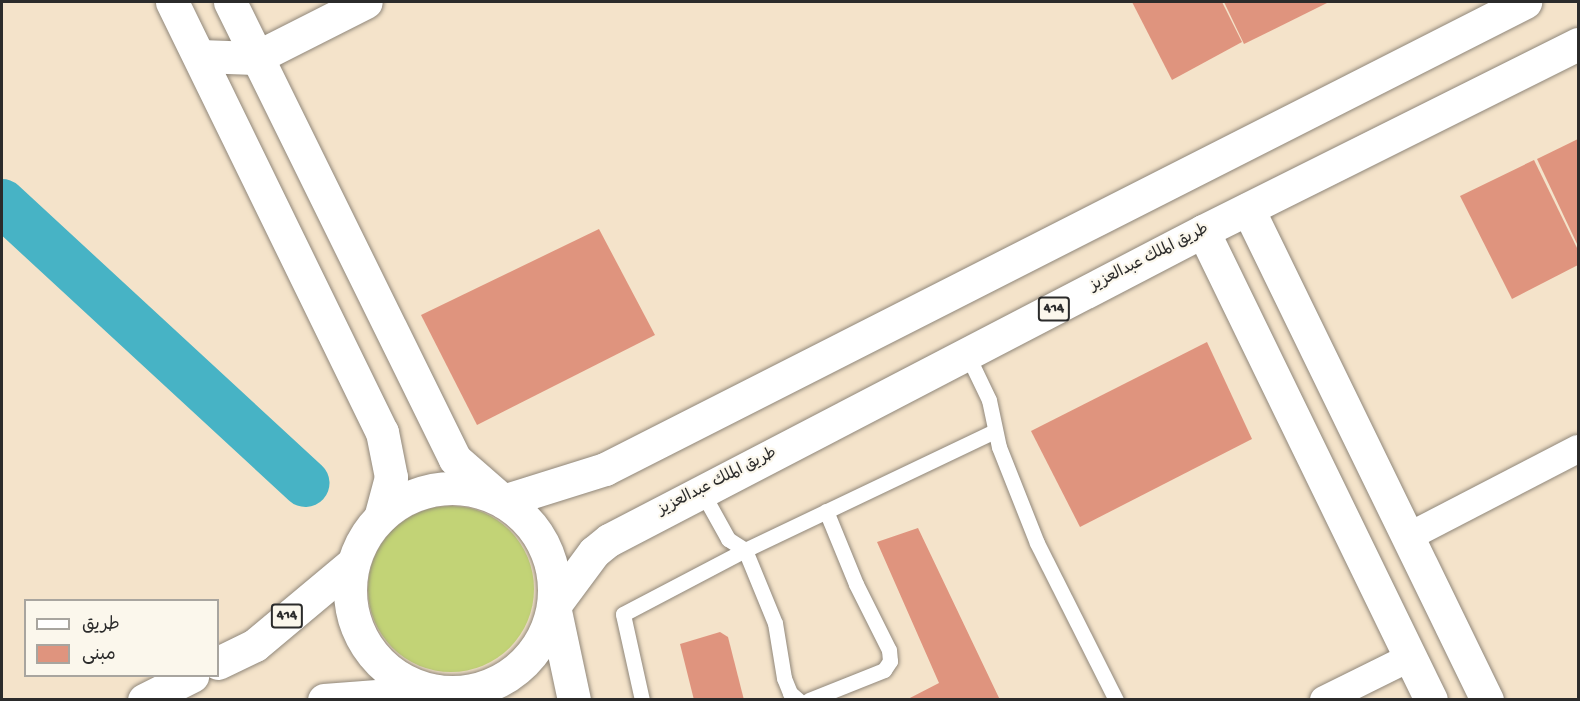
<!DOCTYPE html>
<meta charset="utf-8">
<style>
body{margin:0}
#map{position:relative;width:1580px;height:701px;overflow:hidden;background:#f4e3ca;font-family:"Gochi Hand","Playpen Sans Arabic",sans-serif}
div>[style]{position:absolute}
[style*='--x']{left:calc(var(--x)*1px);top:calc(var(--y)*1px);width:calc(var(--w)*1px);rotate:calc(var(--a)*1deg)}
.green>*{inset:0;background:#c2d376}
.round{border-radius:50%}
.river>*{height:48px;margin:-24px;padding:0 24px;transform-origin:24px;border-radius:24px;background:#47b3c5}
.building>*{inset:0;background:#df947e}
.roads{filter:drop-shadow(0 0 2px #90877a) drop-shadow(0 0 2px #90877a)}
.lane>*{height:15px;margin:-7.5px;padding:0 7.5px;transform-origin:7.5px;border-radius:7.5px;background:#fff}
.street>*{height:28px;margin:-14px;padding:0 14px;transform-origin:14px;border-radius:14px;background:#fff}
.secondary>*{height:33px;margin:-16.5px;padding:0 16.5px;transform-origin:16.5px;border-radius:16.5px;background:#fff}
.highway>*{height:33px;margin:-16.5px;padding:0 16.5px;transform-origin:16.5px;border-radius:16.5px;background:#fff}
.highway>.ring{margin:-16.5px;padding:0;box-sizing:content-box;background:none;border:33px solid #fff;border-radius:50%}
span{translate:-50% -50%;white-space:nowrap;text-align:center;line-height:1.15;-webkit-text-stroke:4.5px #fbf7ec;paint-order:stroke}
.shield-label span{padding:2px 4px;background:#fbf7ec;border:2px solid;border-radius:4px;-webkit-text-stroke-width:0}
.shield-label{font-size:15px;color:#2b2b2b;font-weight:700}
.street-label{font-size:16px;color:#2b2b2b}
.frame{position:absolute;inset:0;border:3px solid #2b2b2b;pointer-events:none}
.legend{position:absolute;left:24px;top:599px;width:195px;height:78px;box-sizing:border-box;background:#fbf7ec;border:2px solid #a8a59f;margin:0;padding:8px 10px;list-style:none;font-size:18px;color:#2b2b2b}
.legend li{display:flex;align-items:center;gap:12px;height:30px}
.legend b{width:30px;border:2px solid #a8a59f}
</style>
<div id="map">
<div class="green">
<div class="round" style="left:368px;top:506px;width:166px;height:166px"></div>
</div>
<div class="river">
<div style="--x:2;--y:203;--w:413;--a:42.7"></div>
</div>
<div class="building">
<div style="clip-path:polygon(1132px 2px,1222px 2px,1242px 42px,1172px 80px)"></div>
<div style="clip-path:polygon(1224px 2px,1329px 2px,1244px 44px)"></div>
<div style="clip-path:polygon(1578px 139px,1578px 246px,1537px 159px)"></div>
<div style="clip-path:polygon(1534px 160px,1578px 250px,1578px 265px,1512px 299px,1460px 196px)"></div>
<div style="clip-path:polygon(599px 229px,655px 335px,477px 425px,421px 315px)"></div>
<div style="clip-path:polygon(1207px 342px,1252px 439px,1080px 527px,1031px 431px)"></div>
<div style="clip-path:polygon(918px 528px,1000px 700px,906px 700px,939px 683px,877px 542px)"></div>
<div style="clip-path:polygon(720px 632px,728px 637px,744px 700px,694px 700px,680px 644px)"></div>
</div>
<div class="roads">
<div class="lane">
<div style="--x:967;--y:354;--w:51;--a:64.4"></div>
<div style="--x:989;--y:400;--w:48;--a:78"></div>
<div style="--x:999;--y:447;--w:103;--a:68.4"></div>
<div style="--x:1037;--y:543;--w:176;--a:63.3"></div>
<div style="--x:702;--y:492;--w:54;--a:61"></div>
<div style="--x:728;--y:539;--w:20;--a:33"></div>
<div style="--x:745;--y:550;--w:276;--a:-25.5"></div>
<div style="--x:642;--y:700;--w:88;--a:-102.5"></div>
<div style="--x:623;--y:614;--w:138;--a:-27.7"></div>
<div style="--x:745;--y:550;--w:79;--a:67.7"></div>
<div style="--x:775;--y:623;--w:56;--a:80.7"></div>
<div style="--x:784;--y:678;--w:16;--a:68"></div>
<div style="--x:790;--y:693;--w:11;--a:41"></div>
<div style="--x:809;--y:700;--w:81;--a:-21.8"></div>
<div style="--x:884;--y:670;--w:11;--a:-56"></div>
<div style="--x:890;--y:661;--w:11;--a:-95"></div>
<div style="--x:889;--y:650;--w:74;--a:-116.6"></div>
<div style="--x:856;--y:584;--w:79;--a:-112.3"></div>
</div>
<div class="street">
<div style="--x:1408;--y:537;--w:191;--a:-27.4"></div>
<div style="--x:1324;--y:700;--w:97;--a:-26.3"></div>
</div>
<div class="secondary">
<div style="--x:172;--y:2;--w:479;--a:64"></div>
<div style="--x:382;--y:432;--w:46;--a:78.7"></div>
<div style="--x:391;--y:477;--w:42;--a:105"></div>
<div style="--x:230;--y:2;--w:509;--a:63.79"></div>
<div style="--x:455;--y:459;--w:64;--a:41.2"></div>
<div style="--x:200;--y:56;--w:55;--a:2.1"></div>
<div style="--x:255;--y:58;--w:124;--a:-26.8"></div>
<div style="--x:1248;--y:209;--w:546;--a:64.04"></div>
<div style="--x:1203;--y:231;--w:521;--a:64.07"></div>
<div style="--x:554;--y:606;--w:96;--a:78"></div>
<div style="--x:436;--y:691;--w:17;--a:31"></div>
</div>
<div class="highway">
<div class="ring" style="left:350px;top:488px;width:171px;height:171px"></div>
<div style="--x:503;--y:501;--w:107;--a:-17.4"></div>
<div style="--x:605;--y:469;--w:1032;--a:-26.91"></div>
<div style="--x:554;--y:606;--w:67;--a:-53.5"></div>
<div style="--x:594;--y:552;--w:19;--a:-39"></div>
<div style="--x:609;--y:540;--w:670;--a:-27.48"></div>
<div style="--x:1203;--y:231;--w:419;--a:-26.5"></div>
<div style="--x:218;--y:663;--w:41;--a:-25.9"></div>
<div style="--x:255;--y:645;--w:128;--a:-39.9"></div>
<div style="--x:144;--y:700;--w:54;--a:-26.6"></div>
<div style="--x:324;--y:700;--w:106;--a:-4.3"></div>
</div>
</div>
<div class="shield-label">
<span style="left:1054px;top:309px">414</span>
<span style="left:287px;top:616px">414</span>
</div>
<div class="street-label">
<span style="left:1150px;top:259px;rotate:-27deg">طريق الملك عبدالعزيز</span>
<span style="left:718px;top:483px;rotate:-27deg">طريق الملك عبدالعزيز</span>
</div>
<div class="frame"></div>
<ul class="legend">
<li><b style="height:8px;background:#fff"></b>طريق</li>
<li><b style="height:16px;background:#df947e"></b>مبنى</li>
</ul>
</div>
